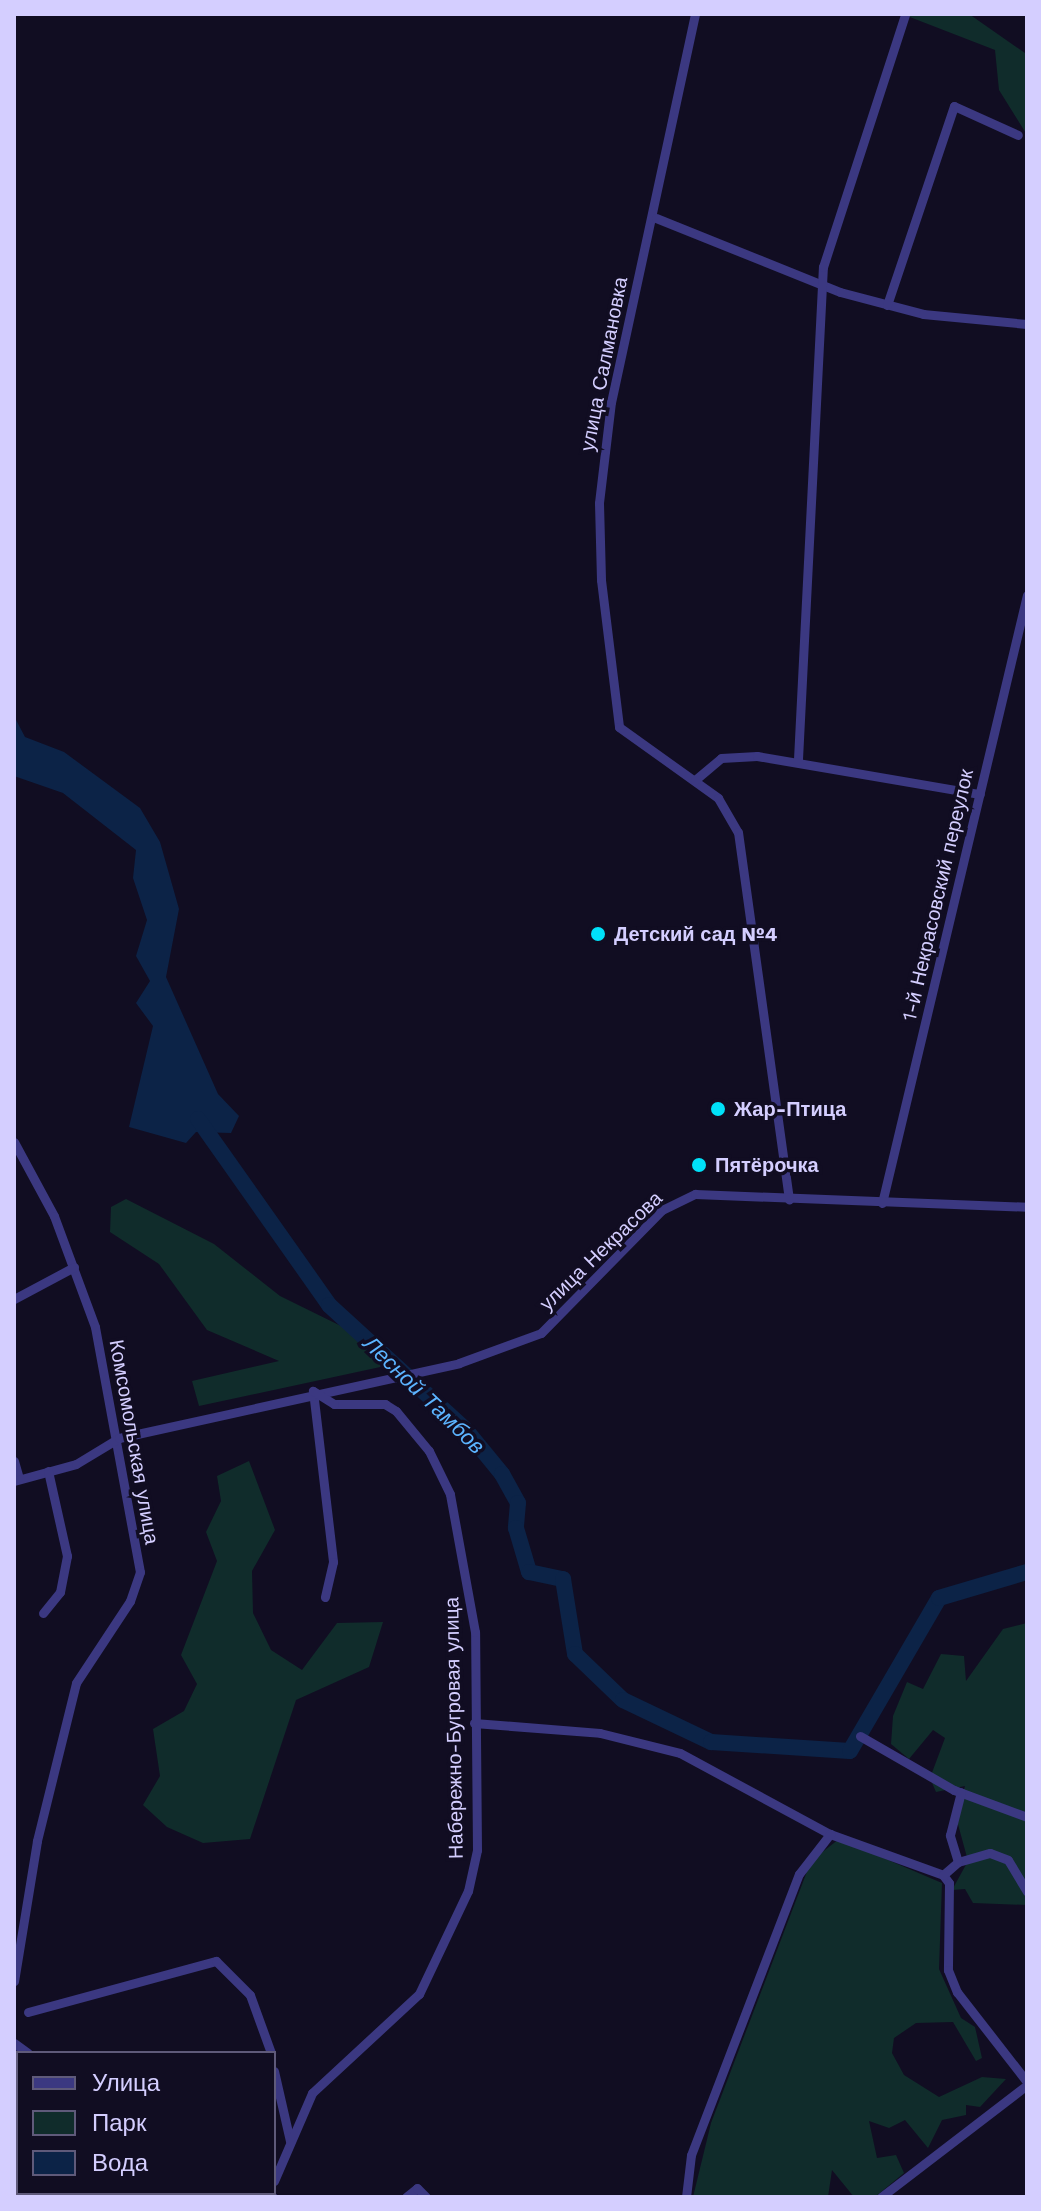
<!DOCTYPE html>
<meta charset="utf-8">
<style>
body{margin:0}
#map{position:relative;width:1041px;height:2211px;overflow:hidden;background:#110d22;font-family:"Work Sans",sans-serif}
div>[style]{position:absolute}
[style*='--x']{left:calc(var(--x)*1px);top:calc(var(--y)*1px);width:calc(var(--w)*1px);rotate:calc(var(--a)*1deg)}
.green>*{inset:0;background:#102c2b}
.water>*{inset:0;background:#0c2347}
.river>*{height:16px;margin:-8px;padding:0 8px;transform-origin:8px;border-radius:8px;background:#0c2347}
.minor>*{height:9px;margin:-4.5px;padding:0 4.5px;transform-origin:4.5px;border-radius:4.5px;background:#3b3881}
.dots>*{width:22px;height:22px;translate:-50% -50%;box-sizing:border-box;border:4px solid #110d22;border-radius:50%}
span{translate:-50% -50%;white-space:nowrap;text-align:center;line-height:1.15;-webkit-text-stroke:7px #110d22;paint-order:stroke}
.street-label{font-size:20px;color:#d4ceff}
.poi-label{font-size:20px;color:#d4ceff;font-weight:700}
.left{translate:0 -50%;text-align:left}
.water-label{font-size:22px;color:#5cb4ff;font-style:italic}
.frame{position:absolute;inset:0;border:16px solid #d4ceff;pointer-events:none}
.legend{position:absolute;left:16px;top:2051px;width:260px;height:144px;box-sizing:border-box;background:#110d22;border:2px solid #5f5a7a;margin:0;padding:10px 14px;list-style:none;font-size:24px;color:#d4ceff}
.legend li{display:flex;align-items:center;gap:16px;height:40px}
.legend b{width:40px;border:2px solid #5f5a7a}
</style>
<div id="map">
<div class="green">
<div style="clip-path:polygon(902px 14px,969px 14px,1025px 53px,1027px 135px,999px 90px,995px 50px)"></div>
<div style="clip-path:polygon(126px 1199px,214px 1244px,280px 1296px,343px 1327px,385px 1366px,199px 1406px,192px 1381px,279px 1361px,207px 1330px,159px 1264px,110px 1232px,111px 1207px)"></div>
<div style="clip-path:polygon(249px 1461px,275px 1530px,252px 1571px,253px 1613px,271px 1650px,302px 1670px,337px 1623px,383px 1622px,369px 1667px,296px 1700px,250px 1839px,203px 1843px,167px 1827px,143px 1805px,160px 1776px,153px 1729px,184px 1711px,197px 1684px,181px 1655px,217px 1561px,206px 1532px,221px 1501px,217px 1476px)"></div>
<div style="clip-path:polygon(1027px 1623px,1027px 1905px,973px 1903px,965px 1889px,952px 1890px,968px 1861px,956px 1817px,965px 1786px,936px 1792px,930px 1778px,945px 1738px,933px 1730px,909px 1759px,891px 1744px,893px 1716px,907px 1682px,923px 1689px,941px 1654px,964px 1656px,966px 1681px,1003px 1629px)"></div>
<div style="clip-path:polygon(839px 1839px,942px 1883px,939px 1969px,961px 2018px,975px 2027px,982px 2058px,976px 2061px,953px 2022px,916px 2023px,894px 2038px,892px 2053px,904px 2075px,939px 2097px,982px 2077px,1006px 2079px,980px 2107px,966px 2105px,966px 2115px,942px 2120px,928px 2148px,905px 2120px,889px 2128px,869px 2121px,877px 2158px,896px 2155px,904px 2173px,875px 2197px,854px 2197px,832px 2170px,828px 2197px,693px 2197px,711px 2123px,811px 1861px)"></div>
</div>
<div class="water">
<div style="clip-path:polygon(14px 716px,25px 737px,64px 752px,140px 808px,160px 842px,179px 909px,166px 977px,218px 1094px,239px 1116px,231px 1133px,196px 1132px,186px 1143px,129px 1127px,153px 1026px,136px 1003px,150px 981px,136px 956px,147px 920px,133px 878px,136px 850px,63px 793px,14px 776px)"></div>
</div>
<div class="river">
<div style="--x:198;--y:1119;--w:228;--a:54.8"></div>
<div style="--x:329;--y:1305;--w:185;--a:42.4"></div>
<div style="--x:466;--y:1430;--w:57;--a:50.7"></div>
<div style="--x:502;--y:1474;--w:33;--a:61"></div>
<div style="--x:518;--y:1503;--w:25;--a:95"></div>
<div style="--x:516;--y:1528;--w:46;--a:73.5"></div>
<div style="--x:529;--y:1572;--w:35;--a:12"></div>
<div style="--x:563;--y:1579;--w:76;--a:80.9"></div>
<div style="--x:575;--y:1654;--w:66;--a:43.8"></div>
<div style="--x:623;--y:1700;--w:98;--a:25.5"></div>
<div style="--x:711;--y:1742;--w:139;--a:3.7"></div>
<div style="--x:850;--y:1751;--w:177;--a:-59.8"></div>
<div style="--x:939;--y:1598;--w:92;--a:-16.5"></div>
</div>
<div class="minor">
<div style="--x:695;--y:14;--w:397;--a:102.2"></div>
<div style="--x:611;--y:402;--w:102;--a:96.8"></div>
<div style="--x:599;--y:503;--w:77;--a:88.5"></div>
<div style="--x:601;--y:580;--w:148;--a:83"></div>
<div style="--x:619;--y:727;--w:122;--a:35.6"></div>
<div style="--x:718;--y:798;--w:39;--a:60"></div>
<div style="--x:738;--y:832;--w:371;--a:82.1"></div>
<div style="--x:656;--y:218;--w:198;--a:21.9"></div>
<div style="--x:840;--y:292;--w:86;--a:14.8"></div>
<div style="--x:923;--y:314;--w:104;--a:5.5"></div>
<div style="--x:887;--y:305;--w:210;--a:-71.4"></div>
<div style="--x:954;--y:106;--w:70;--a:24.4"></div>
<div style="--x:798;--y:759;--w:493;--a:-87.1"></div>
<div style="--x:823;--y:267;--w:266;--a:-72"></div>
<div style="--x:695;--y:780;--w:34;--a:-40"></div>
<div style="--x:721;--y:758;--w:36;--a:-3"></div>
<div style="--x:757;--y:756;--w:226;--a:9.7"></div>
<div style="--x:14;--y:1142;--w:84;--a:61.6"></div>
<div style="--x:54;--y:1216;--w:118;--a:69.7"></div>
<div style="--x:95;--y:1327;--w:249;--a:79.6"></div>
<div style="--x:140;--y:1572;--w:31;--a:109"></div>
<div style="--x:130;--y:1601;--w:98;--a:123.4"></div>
<div style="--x:76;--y:1683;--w:163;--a:103.9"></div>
<div style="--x:37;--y:1841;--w:142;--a:99.3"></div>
<div style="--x:882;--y:1203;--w:625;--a:-76.59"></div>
<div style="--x:14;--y:1299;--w:68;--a:-28.1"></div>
<div style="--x:313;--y:1391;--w:172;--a:83.3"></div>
<div style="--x:333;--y:1562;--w:36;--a:103"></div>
<div style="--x:14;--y:1461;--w:18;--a:74"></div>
<div style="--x:14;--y:1481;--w:64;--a:-15.3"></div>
<div style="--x:76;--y:1464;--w:50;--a:-31.2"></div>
<div style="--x:119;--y:1438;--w:348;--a:-12.4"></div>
<div style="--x:459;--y:1363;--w:87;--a:-20.1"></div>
<div style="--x:541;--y:1333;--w:173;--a:-45.5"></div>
<div style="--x:662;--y:1210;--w:37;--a:-26"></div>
<div style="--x:695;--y:1194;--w:332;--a:2.2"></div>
<div style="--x:43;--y:1613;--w:27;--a:-51"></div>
<div style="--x:60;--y:1592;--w:37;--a:-79"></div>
<div style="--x:67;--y:1556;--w:87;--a:-102.6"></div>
<div style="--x:474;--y:1723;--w:126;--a:4.5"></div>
<div style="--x:600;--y:1733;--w:82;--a:14"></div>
<div style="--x:680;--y:1753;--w:170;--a:28.4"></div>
<div style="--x:830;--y:1834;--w:120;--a:19.9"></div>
<div style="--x:943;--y:1875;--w:10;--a:53"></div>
<div style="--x:949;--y:1883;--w:87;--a:90.7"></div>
<div style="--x:948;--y:1970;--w:24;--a:68"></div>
<div style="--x:957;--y:1992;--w:114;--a:52.1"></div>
<div style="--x:860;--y:1736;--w:108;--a:29.9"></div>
<div style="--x:954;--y:1790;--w:78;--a:20.3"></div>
<div style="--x:958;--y:1862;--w:33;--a:-16"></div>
<div style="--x:990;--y:1853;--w:19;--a:21"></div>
<div style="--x:1008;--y:1860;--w:37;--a:59"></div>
<div style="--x:943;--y:1875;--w:20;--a:-41"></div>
<div style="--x:958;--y:1862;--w:28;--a:-107"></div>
<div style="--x:950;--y:1835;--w:44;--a:-75.7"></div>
<div style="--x:28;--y:2012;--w:195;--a:-15.2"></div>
<div style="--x:216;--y:1961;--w:48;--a:45"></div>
<div style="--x:250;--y:1995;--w:62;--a:70.1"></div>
<div style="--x:14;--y:2043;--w:17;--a:36"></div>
<div style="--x:274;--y:2071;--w:72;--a:77.1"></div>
<div style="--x:274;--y:2181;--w:96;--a:-66.6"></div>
<div style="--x:312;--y:2093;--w:146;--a:-42.8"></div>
<div style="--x:419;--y:1994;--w:114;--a:-64.6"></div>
<div style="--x:468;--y:1891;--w:42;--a:-77.6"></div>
<div style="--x:477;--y:1850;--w:218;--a:-90.5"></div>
<div style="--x:475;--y:1632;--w:140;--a:-100.3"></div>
<div style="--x:450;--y:1494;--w:48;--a:-116"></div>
<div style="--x:429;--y:1451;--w:52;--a:-129.5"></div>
<div style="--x:396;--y:1411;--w:13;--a:-148"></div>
<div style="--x:385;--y:1404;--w:51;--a:180"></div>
<div style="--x:334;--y:1404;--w:25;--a:-148"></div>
<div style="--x:266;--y:2193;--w:8;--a:30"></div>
<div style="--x:406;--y:2197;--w:14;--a:-39"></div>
<div style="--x:417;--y:2188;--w:13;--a:45"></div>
<div style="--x:686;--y:2197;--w:42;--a:-83.2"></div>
<div style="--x:691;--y:2155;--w:301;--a:-69"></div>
<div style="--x:799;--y:1874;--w:51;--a:-52.2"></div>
<div style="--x:881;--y:2197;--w:184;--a:-37.5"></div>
</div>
<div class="dots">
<div style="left:598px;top:934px;background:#00e1f9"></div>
<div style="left:718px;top:1109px;background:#00e1f9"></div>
<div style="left:699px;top:1165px;background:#00e1f9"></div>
</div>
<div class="street-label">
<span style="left:604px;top:364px;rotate:-79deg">улица Салмановка</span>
<span style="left:938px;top:895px;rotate:-77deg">1-й Некрасовский переулок</span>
<span style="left:601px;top:1251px;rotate:-44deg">улица Некрасова</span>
<span style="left:134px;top:1442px;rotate:80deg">Комсомольская улица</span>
<span style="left:454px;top:1728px;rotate:-91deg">Набережно-Бугровая улица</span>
</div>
<div class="poi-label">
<span class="left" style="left:614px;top:934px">Детский сад №4</span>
<span class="left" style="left:734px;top:1109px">Жар-Птица</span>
<span class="left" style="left:715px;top:1165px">Пятёрочка</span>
</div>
<div class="water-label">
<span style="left:424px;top:1395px;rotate:44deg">Лесной Тамбов</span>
</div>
<div class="frame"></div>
<ul class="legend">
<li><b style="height:10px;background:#3b3881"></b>Улица</li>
<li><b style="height:22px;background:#102c2b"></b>Парк</li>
<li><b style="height:22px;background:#0c2347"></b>Вода</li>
</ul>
</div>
